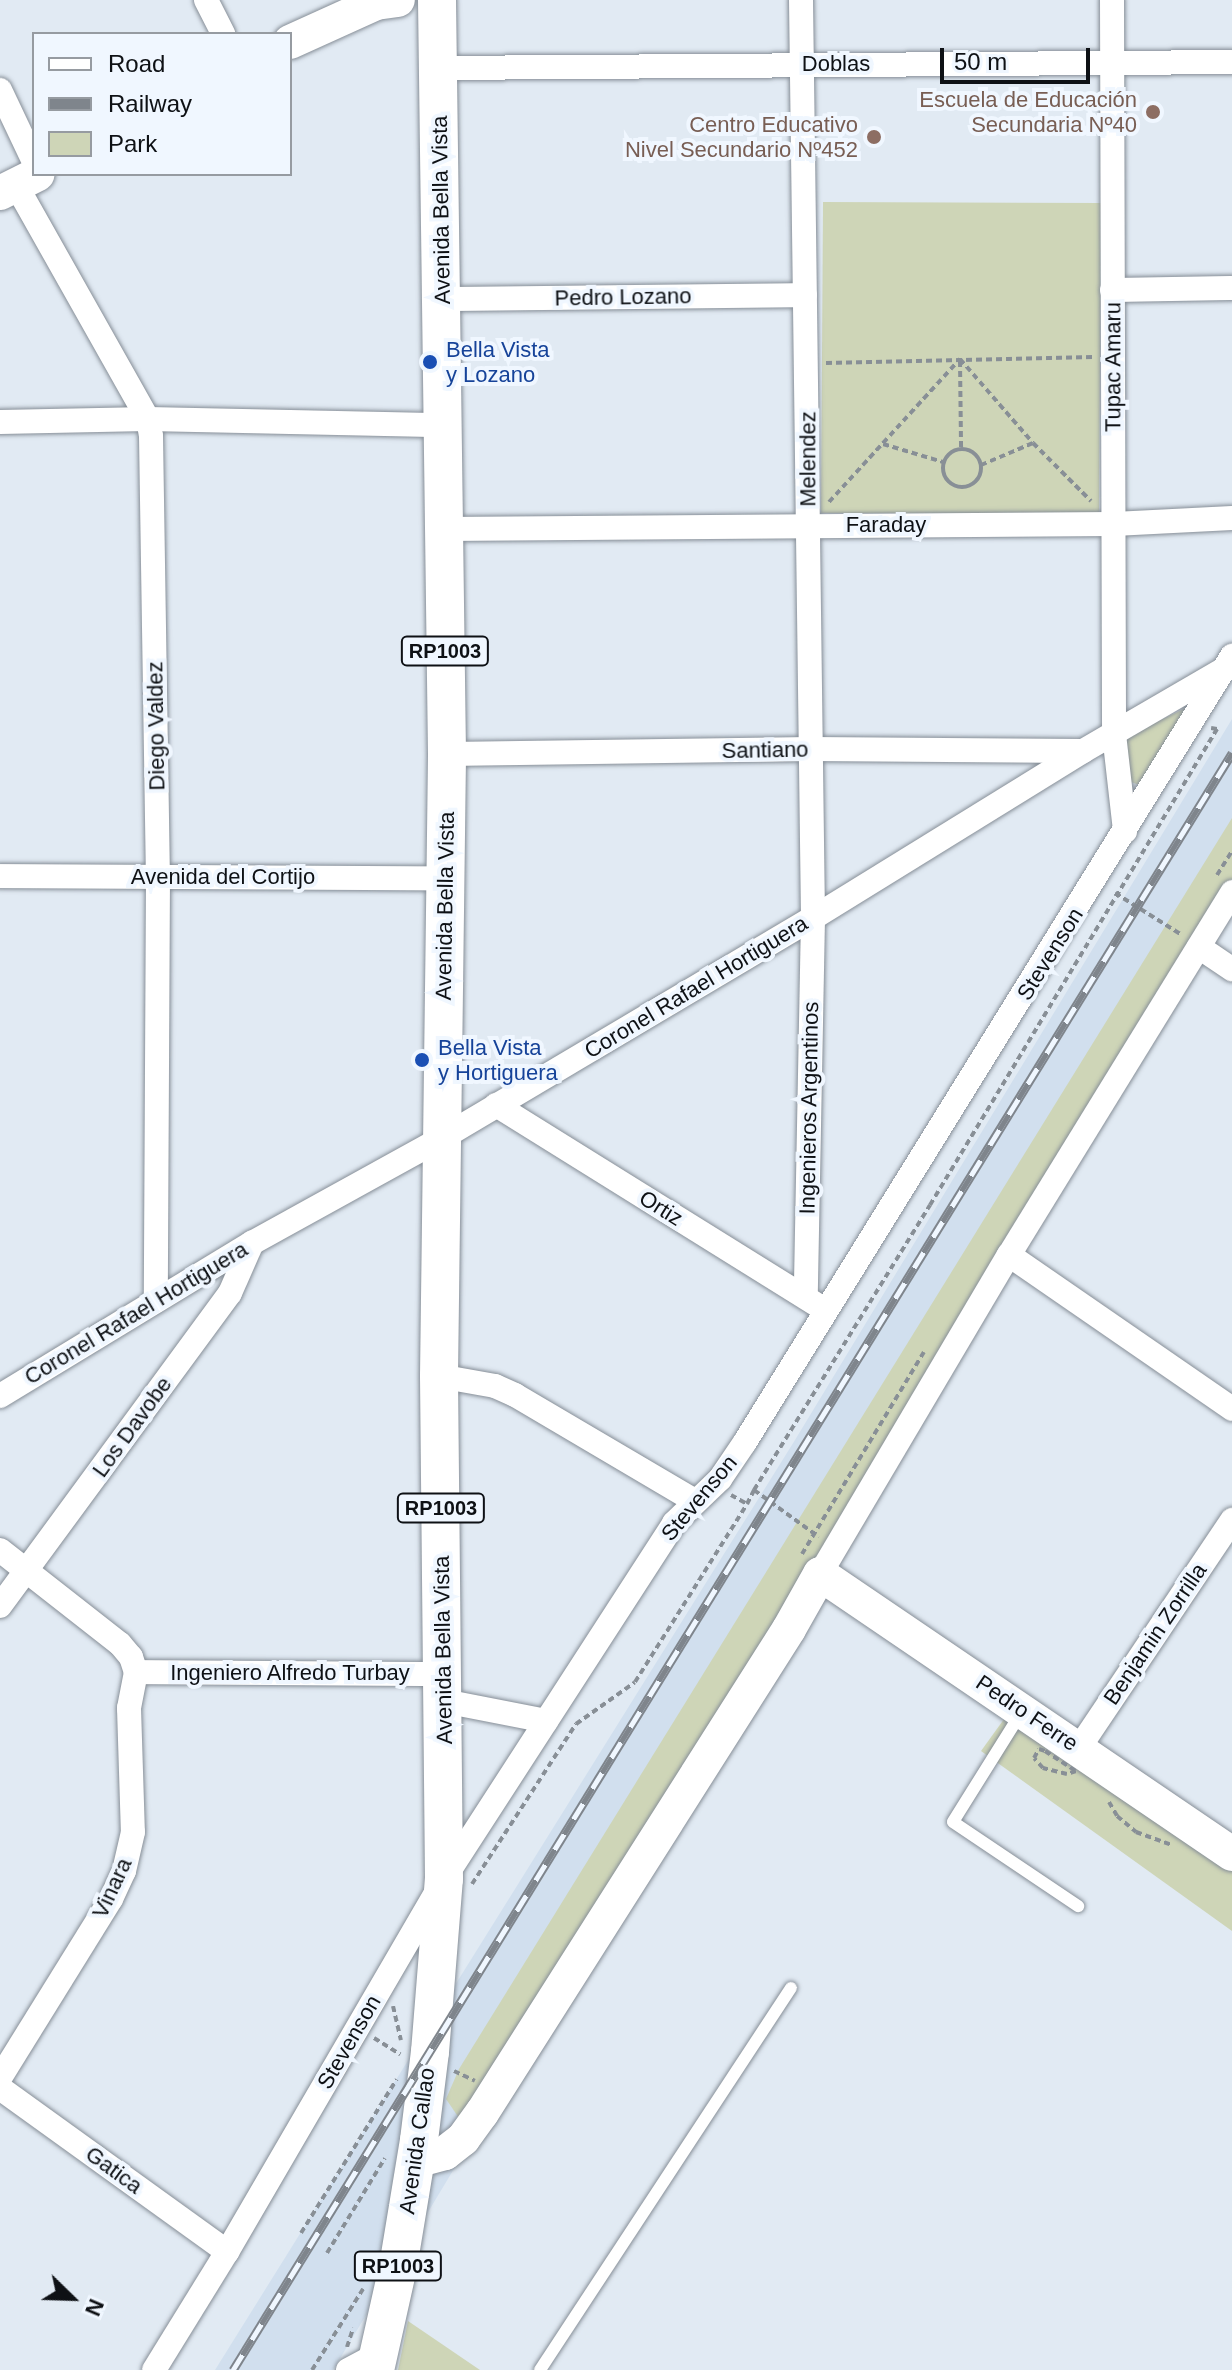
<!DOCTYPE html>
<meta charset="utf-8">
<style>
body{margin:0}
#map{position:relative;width:1232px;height:2370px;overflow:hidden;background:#e1eaf3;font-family:Arial,sans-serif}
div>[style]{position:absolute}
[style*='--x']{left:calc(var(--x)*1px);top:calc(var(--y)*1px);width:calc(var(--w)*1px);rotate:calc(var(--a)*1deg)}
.built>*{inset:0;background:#d1dfee}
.green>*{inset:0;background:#ced5b7}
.path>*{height:4px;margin-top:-2px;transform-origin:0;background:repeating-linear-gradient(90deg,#888f96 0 6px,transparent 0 10px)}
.path>.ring{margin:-2px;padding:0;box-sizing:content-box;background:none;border:4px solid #888f96;border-radius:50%}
.roads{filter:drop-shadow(0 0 2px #868e97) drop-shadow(0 0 2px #868e97)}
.lane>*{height:12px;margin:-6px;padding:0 6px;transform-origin:6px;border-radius:6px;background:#fff}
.street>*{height:24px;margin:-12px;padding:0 12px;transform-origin:12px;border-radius:12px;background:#fff}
.secondary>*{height:34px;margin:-17px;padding:0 17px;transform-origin:17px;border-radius:17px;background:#fff}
.primary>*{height:38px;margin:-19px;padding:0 19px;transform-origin:19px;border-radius:19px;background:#fff}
.rail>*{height:9px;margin-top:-4.5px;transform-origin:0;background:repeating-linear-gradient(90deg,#f0f7ff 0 18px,#7f858c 0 36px);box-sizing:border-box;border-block:2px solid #7f858c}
.dots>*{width:22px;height:22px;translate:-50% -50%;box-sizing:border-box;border:4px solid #f0f7ff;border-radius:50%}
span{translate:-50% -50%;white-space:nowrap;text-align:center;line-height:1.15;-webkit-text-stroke:8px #f0f7ff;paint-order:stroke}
.shield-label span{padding:2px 6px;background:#f0f7ff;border:2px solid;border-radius:6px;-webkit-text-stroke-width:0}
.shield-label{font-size:20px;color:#0e1115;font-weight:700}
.street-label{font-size:22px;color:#0e1115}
.education-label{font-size:22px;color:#785e54}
.right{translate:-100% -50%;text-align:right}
.transit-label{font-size:22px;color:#164399}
.left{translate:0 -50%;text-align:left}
.legend{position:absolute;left:32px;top:32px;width:260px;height:144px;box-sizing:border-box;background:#f0f7ff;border:2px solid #969ba1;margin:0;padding:10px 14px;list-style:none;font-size:24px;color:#0e1115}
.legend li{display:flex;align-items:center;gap:16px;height:40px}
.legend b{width:40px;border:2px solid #969ba1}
.north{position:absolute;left:32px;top:2258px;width:80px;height:80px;-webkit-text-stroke:6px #f0f7ff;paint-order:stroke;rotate:113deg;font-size:22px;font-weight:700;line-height:32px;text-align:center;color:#0e1115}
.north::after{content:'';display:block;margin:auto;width:28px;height:36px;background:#0e1115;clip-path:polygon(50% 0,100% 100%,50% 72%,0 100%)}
.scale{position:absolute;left:940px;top:48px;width:150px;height:36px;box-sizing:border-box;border:4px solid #0e1115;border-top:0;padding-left:10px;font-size:24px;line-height:28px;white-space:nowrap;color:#0e1115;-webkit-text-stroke:6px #f0f7ff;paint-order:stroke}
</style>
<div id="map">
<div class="built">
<div style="clip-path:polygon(1232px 719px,1232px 876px,333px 2370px,215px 2370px,795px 1440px)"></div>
</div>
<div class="green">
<div style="clip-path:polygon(823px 202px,1101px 203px,1099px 514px,821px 513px)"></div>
<div style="clip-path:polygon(1188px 707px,1142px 786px,1131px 782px,1124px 743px,1131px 734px)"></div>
<div style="clip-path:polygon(1232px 818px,1232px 879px,818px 1565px,459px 2118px,446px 2099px,459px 2069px)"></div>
<div style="clip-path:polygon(1007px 1715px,1232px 1870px,1232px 1931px,981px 1751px)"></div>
<div style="clip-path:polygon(408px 2321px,480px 2370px,398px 2370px)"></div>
</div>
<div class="path">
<div style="--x:960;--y:359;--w:111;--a:49"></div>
<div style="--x:1033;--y:443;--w:82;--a:45"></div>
<div style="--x:960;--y:361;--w:88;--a:89.3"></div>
<div style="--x:826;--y:363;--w:267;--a:-1.3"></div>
<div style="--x:883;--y:444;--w:63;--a:16.7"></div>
<div class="ring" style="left:943px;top:449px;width:34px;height:34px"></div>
<div style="--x:981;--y:465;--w:56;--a:-22.9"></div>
<div style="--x:829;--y:502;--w:194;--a:-47.5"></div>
<div style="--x:1217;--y:875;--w:28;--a:-58"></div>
<div style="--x:1115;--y:893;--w:79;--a:32.1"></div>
<div style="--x:754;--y:1490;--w:335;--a:-58.3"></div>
<div style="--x:930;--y:1205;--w:556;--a:-58.91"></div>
<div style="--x:1217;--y:729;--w:6;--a:-171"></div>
<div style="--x:731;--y:1495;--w:18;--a:29"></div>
<div style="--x:747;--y:1504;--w:16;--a:-63"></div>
<div style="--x:754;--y:1490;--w:80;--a:35.9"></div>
<div style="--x:802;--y:1554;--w:236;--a:-58.9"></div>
<div style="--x:1039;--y:1749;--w:6;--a:18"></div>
<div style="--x:1045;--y:1751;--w:37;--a:33"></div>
<div style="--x:1076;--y:1771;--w:9;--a:162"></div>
<div style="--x:1067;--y:1774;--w:25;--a:-166"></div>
<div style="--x:1043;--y:1768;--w:13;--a:-132"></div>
<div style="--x:1034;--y:1758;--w:10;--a:-61"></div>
<div style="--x:1109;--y:1802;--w:16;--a:60"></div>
<div style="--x:1117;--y:1816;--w:25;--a:40"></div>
<div style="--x:1136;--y:1832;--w:37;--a:20"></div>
<div style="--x:472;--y:1884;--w:191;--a:-57"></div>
<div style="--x:576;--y:1724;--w:72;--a:-35.4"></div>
<div style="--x:635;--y:1682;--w:210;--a:-57.8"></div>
<div style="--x:393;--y:2006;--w:35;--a:77"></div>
<div style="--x:374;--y:2038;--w:31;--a:32"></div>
<div style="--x:454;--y:2071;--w:23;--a:25"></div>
<div style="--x:301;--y:2233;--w:181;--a:-58.1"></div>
<div style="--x:327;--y:2253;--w:111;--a:-58.6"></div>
<div style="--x:347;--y:2347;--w:20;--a:-72"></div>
<div style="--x:312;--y:2370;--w:96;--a:-57.8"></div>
</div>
<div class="roads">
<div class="lane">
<div style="--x:1021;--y:1713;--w:128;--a:122"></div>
<div style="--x:953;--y:1822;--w:151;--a:33.9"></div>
<div style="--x:540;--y:2370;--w:457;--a:-56.7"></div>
</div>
<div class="street">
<div style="--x:206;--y:0;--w:38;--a:63"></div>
<div style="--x:801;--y:0;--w:918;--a:89.25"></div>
<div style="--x:813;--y:918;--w:379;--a:91.1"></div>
<div style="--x:1112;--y:0;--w:734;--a:89.84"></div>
<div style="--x:1114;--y:734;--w:98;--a:83.5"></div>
<div style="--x:440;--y:68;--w:792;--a:-0.43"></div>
<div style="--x:0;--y:90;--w:80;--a:64.7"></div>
<div style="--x:16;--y:185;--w:269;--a:60.6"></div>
<div style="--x:148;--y:419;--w:17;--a:80"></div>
<div style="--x:151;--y:436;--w:441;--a:89.1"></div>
<div style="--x:158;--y:877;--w:424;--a:90.3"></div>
<div style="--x:1112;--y:290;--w:120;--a:-1"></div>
<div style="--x:442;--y:299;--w:363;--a:-0.6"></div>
<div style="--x:0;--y:422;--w:148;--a:-1.2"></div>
<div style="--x:148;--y:419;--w:296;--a:1.2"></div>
<div style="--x:444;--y:529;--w:670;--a:-0.43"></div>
<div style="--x:1114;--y:524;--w:118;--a:-2.9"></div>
<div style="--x:447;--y:754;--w:364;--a:-0.8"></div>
<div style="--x:811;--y:749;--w:272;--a:0.4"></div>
<div style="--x:0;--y:876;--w:445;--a:0.3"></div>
<div style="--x:1199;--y:947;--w:40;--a:34"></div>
<div style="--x:496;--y:1105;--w:378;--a:31.9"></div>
<div style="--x:1009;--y:1255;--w:271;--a:34.6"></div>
<div style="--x:439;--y:1376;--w:57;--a:10.1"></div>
<div style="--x:495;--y:1386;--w:22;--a:24"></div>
<div style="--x:515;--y:1395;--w:209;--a:30.5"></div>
<div style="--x:0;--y:1396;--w:295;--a:-31.3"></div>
<div style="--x:252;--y:1243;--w:217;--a:-28.9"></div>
<div style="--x:442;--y:1138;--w:431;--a:-30.7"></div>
<div style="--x:813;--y:918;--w:317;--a:-31.7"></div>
<div style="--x:1083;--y:751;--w:160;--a:-30.1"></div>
<div style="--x:0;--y:1550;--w:152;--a:38.1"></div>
<div style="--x:120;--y:1644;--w:17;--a:50"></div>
<div style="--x:131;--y:1657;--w:16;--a:72"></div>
<div style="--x:136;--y:1672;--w:37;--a:101"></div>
<div style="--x:129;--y:1708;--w:124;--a:88.2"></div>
<div style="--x:133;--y:1832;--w:40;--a:103"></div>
<div style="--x:124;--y:1871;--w:31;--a:115"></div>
<div style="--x:111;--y:1899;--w:211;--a:121.8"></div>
<div style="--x:820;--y:1574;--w:371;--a:-59.4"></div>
<div style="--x:1009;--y:1255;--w:426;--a:-58.4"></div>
<div style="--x:0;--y:1606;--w:388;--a:-53.7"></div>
<div style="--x:230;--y:1293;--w:55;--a:-66.3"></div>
<div style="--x:136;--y:1672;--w:308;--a:0.4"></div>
<div style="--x:444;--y:1701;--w:104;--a:11.1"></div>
<div style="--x:1079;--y:1748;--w:275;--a:-56.1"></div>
<div style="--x:0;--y:2088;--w:280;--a:35.8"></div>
<div style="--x:154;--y:2370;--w:139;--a:-58.3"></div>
<div style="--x:227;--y:2252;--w:432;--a:-59.8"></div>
<div style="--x:444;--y:1879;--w:424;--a:-57.1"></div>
<div style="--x:674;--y:1523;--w:64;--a:-43.7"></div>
<div style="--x:720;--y:1479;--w:45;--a:-56"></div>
<div style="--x:745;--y:1442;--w:925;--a:-58.22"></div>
<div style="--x:348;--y:2370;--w:34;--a:-28"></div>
</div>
<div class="secondary">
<div style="--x:290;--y:42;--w:94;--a:-24.4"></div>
<div style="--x:376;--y:3;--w:22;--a:-8"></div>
<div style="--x:0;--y:193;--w:42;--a:-26.6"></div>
<div style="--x:415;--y:2161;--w:31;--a:-15"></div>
<div style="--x:445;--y:2153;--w:23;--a:-38"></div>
<div style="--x:463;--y:2139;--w:32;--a:-54"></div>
<div style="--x:482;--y:2113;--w:573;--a:-57.61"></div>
<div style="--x:789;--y:1629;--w:63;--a:-60.6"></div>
<div style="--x:820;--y:1574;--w:498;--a:34.2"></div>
</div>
<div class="primary">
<div style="--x:375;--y:2370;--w:106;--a:-77.4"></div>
<div style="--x:398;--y:2267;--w:129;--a:-80.6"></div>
<div style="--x:419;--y:2140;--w:89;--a:-82.9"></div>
<div style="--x:430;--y:2052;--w:174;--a:-85.4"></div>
<div style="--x:444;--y:1879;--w:503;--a:-90.57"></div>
<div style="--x:439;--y:1376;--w:622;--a:-89.26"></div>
<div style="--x:447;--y:754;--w:754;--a:-90.76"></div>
</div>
</div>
<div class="rail">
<div style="--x:233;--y:2370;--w:1901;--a:-58.29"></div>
</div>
<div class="dots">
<div style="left:1153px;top:112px;background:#8d6e63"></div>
<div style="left:874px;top:137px;background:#8d6e63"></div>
<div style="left:430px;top:362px;background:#1a4fb4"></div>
<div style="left:422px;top:1060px;background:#1a4fb4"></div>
</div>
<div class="shield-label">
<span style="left:445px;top:651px">RP1003</span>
<span style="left:441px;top:1508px">RP1003</span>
<span style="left:398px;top:2266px">RP1003</span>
</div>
<div class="street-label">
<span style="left:836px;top:64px">Doblas</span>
<span style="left:441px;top:210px;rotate:-91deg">Avenida Bella Vista</span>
<span style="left:623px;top:297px;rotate:-1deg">Pedro Lozano</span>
<span style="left:1113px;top:367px;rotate:-90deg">Tupac Amaru</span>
<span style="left:808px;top:459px;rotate:-90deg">Melendez</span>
<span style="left:886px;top:525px">Faraday</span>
<span style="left:156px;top:726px;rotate:-91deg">Diego Valdez</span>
<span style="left:765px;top:750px;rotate:-1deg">Santiano</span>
<span style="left:223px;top:877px">Avenida del Cortijo</span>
<span style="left:445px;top:906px;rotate:-89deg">Avenida Bella Vista</span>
<span style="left:1050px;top:954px;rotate:-58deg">Stevenson</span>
<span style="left:696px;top:987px;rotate:-31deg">Coronel Rafael Hortiguera</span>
<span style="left:809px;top:1108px;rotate:-89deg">Ingenieros Argentinos</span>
<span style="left:661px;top:1208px;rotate:32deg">Ortiz</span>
<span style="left:136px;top:1313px;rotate:-31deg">Coronel Rafael Hortiguera</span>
<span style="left:132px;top:1427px;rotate:-54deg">Los Davobe</span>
<span style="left:699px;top:1498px;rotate:-50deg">Stevenson</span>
<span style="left:1155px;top:1634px;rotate:-56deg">Benjamin Zorrilla</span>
<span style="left:443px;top:1650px;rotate:-91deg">Avenida Bella Vista</span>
<span style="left:290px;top:1673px">Ingeniero Alfredo Turbay</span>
<span style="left:1027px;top:1713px;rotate:34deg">Pedro Ferre</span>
<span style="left:112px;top:1888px;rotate:-65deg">Vinara</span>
<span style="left:349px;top:2042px;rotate:-60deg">Stevenson</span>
<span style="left:417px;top:2141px;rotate:-82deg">Avenida Callao</span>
<span style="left:114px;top:2170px;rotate:36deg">Gatica</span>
</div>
<div class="education-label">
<span class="right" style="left:1137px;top:112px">Escuela de Educación<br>Secundaria Nº40</span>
<span class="right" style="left:858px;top:137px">Centro Educativo<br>Nivel Secundario Nº452</span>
</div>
<div class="transit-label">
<span class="left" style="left:446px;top:362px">Bella Vista<br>y Lozano</span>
<span class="left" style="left:438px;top:1060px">Bella Vista<br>y Hortiguera</span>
</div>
<ul class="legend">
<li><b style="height:10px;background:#fff"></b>Road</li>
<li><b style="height:10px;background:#7f858c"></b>Railway</li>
<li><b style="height:22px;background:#ced5b7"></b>Park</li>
</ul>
<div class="north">N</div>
<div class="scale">50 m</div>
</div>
